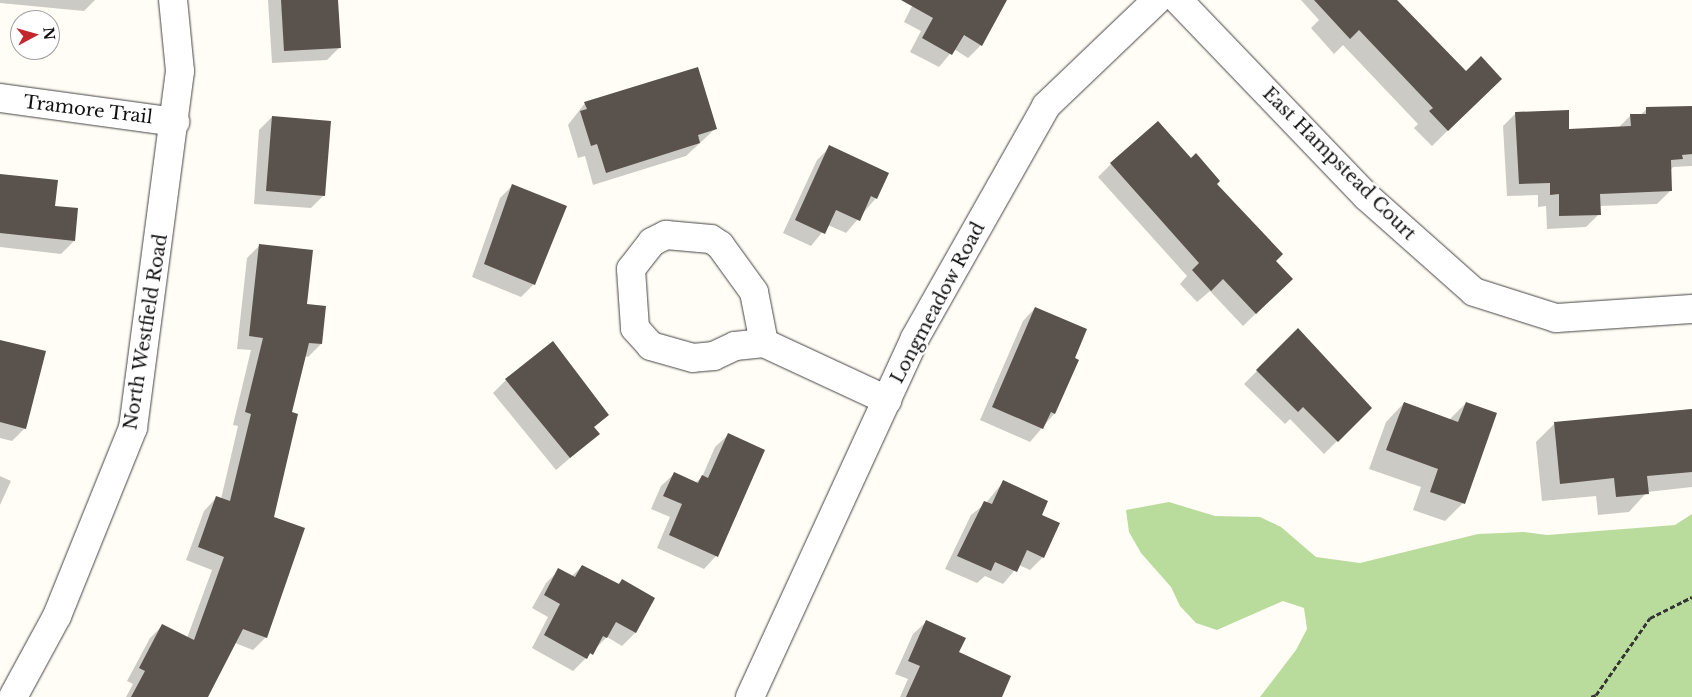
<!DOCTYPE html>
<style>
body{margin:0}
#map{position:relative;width:1692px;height:697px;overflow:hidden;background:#fffdf5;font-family:"Libre Baskerville",serif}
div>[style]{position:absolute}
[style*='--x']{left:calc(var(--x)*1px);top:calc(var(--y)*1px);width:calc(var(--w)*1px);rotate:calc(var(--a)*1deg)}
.forest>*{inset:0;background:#b9dc9c}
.shadow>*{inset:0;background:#0003}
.building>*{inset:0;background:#5a524d}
.path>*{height:3px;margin-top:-1.5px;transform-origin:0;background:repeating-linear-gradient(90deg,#333 0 5px,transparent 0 7.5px)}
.roads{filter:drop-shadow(0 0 1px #444) drop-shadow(0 0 1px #444)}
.minor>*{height:28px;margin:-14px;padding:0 14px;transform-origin:14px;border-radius:14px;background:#fff}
span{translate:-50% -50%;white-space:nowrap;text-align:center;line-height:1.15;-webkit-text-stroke:5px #fff;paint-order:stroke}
.street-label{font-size:18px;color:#111}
.north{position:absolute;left:10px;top:10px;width:50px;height:50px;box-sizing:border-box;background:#fff;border:1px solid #a0a0a0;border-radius:50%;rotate:84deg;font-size:14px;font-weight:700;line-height:20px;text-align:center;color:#111}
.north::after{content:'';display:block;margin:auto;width:18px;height:22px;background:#c4262e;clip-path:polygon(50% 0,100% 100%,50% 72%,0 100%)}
</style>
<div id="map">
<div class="forest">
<div style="clip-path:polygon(1169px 502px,1215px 516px,1260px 517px,1281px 527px,1316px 557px,1360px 563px,1478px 534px,1524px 532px,1547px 535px,1675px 525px,1692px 514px,1692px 697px,1260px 697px,1296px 650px,1307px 629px,1304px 608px,1283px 601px,1217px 630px,1196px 623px,1180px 606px,1171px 587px,1141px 553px,1129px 532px,1126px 510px)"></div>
</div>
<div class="shadow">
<div style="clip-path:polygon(0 0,95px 0,84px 11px,0 3px)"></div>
<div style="clip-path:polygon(268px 0,337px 0,340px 47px,327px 60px,272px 63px)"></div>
<div style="clip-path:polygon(915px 0,1006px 0,981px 45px,968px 58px,954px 49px,939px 67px,910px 52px,921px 31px,904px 22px)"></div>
<div style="clip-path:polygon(1301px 0,1395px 0,1485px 94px,1432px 146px,1414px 128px,1418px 124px,1343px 45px,1334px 54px,1311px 28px,1319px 20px)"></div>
<div style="clip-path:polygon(585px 103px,716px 128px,686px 156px,593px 185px,585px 156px,578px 158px,568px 125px)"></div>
<div style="clip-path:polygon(1692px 107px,1692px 166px,1673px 167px,1670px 171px,1670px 191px,1657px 204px,1599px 206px,1599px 214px,1586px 227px,1547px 229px,1546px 206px,1538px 207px,1538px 195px,1507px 196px,1503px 126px,1516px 113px,1568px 130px,1618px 128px,1631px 115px,1640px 115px,1647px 109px)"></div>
<div style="clip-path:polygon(272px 117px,324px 195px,311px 208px,254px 204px,259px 130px)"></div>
<div style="clip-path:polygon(830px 147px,876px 198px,846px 233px,828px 225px,811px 246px,783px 233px,817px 160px)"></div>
<div style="clip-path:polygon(1111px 164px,1215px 185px,1275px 261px,1279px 291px,1243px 326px,1210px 291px,1197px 302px,1180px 284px,1187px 276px,1098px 177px)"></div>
<div style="clip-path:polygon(0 176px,53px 207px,74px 241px,61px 254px,0 247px)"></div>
<div style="clip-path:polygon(513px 185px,534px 284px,521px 297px,472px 277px,500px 198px)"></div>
<div style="clip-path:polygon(260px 245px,305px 305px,321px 344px,308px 357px,304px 356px,291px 413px,272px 518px,266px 637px,253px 650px,235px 643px,207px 697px,126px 697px,133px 684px,127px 681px,150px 638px,163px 625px,187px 638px,212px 570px,186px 560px,204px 511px,216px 498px,221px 499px,238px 426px,233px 425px,251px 350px,237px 349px,247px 258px)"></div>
<div style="clip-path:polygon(1035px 308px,1077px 360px,1054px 414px,1030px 442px,980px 420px,1023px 321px)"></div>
<div style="clip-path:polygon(1298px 330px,1370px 408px,1324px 454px,1290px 419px,1285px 424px,1244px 384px)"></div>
<div style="clip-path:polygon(0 341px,25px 428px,12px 441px,0 438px)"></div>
<div style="clip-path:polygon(506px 380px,608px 415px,593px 428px,598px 434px,556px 470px,493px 393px)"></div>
<div style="clip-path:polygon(1404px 403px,1449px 420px,1466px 403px,1463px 503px,1445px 521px,1413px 510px,1421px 487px,1369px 469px,1386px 422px)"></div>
<div style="clip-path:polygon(1692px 409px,1692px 487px,1647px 492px,1629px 512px,1598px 515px,1596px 496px,1542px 501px,1536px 442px,1554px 424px)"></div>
<div style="clip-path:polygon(728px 435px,716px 556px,704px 569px,657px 548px,670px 517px,651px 509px,661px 486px,674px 474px,695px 483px,702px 477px,715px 447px)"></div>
<div style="clip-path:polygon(0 476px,11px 481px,0 505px)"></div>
<div style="clip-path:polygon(1003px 482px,1041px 516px,1043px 557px,1030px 570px,1019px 565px,1003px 584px,985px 576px,977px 583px,945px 569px,971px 515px,986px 503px)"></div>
<div style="clip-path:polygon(582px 566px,617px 585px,622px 581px,654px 598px,635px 633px,622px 646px,607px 637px,573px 671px,532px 648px,548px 617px,532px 608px,546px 583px,559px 570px,571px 577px)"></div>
<div style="clip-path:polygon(926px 622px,1001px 697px,900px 697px,908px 679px,895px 674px,913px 634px)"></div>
</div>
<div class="building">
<div style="clip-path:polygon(281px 0,338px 0,341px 48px,284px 51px)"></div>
<div style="clip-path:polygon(901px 0,1007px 0,982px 46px,964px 35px,952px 55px,922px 38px,933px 18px)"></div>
<div style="clip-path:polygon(1314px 0,1397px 0,1466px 71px,1481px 56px,1502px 79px,1448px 131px,1429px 111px,1433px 108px,1359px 30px,1350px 39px)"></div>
<div style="clip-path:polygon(698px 67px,717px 129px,698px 135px,700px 143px,606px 173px,597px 144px,591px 146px,580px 111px,587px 109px,584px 102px)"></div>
<div style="clip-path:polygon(1692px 106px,1692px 154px,1682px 155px,1683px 159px,1671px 160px,1672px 191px,1600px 194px,1601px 215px,1559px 216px,1559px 194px,1550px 195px,1550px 183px,1519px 184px,1515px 112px,1569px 110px,1569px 129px,1631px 126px,1630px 114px,1646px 114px,1646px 107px)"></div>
<div style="clip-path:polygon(272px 116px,331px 121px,325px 196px,266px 191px)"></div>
<div style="clip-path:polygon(1158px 121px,1191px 158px,1196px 153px,1220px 181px,1217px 184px,1283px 254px,1276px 261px,1293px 279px,1256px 314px,1223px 279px,1211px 291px,1192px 270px,1199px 263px,1110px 163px)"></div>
<div style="clip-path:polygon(829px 145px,889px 173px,877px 199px,871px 196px,860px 221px,836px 210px,825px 234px,795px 220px)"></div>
<div style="clip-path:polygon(0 174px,58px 180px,55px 206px,78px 208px,75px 241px,0 233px)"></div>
<div style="clip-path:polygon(512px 184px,567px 206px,535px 285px,484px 264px)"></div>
<div style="clip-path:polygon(259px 244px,313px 250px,307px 304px,326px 306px,322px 344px,309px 343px,292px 412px,298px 414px,274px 517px,305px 528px,267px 638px,243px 629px,208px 697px,131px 697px,145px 671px,139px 668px,162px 624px,194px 640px,224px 557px,198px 547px,216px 496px,230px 501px,251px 414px,245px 412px,263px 338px,249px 336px)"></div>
<div style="clip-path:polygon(1035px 307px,1087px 329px,1075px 358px,1079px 360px,1055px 414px,1051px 412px,1043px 429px,992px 407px)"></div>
<div style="clip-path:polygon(1298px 328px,1372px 408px,1338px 442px,1303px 407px,1298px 412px,1256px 370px)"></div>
<div style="clip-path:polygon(0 340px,46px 351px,26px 429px,0 422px)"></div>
<div style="clip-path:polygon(553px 341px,609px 415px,594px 427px,600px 434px,570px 458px,505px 379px)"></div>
<div style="clip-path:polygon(1404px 402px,1458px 422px,1466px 402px,1497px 413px,1465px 504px,1430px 492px,1438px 469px,1386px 450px)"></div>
<div style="clip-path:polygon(1692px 409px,1692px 472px,1647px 476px,1649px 494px,1616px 497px,1614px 478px,1560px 484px,1554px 422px)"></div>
<div style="clip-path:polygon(728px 433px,765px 450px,718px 557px,669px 535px,682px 504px,663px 496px,674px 472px,698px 483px,702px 475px,708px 478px)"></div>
<div style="clip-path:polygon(1003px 480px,1048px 501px,1042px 515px,1060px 523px,1044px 558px,1027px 550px,1017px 572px,995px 562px,991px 571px,957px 556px,984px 501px,992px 504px)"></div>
<div style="clip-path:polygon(582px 565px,619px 584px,622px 579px,655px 598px,636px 633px,616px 622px,607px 638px,603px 636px,593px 655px,590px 653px,587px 659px,544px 635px,560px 604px,544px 595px,558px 568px,575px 577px)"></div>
<div style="clip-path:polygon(926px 620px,966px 638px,959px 652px,1011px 676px,1002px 697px,906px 697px,920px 666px,908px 661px)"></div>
</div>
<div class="path">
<div style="--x:1591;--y:697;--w:5;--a:-22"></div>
<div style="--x:1596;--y:695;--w:94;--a:-55"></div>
<div style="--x:1650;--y:618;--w:47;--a:-26.6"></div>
</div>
<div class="roads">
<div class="minor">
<div style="--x:1178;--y:0;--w:272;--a:46.2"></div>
<div style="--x:1366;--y:196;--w:144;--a:41.6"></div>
<div style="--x:1474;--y:292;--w:86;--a:17.6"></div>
<div style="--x:1556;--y:318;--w:136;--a:-3.8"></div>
<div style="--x:0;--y:98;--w:177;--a:7.8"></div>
<div style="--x:666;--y:235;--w:45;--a:5.1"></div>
<div style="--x:711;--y:239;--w:11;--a:34"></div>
<div style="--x:720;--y:245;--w:58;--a:54.1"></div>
<div style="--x:754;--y:292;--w:52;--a:78.9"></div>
<div style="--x:764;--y:343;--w:29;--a:174"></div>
<div style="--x:735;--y:346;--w:23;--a:155"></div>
<div style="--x:714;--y:356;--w:21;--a:175"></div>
<div style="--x:693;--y:358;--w:44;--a:-164.1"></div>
<div style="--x:651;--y:346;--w:24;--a:-132"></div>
<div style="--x:635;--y:328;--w:59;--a:-93.9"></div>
<div style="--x:631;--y:269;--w:34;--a:-52"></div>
<div style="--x:652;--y:242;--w:16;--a:-27"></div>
<div style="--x:764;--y:343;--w:136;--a:24.9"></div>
<div style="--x:13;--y:697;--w:92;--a:-61.5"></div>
<div style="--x:57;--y:616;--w:203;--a:-68"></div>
<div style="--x:133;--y:428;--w:360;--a:-82.5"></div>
<div style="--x:180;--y:71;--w:71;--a:-95.6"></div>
<div style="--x:750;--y:697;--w:395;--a:-65.3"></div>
<div style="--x:915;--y:338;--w:266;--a:-60.5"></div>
<div style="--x:1046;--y:106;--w:153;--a:-43.7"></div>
</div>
</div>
<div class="street-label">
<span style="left:88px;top:110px;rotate:7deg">Tramore Trail</span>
<span style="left:1339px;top:164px;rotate:45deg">East Hampstead Court</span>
<span style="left:938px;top:303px;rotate:-62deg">Longmeadow Road</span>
<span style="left:146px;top:332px;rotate:-81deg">North Westfield Road</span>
</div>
<div class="north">N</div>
</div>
